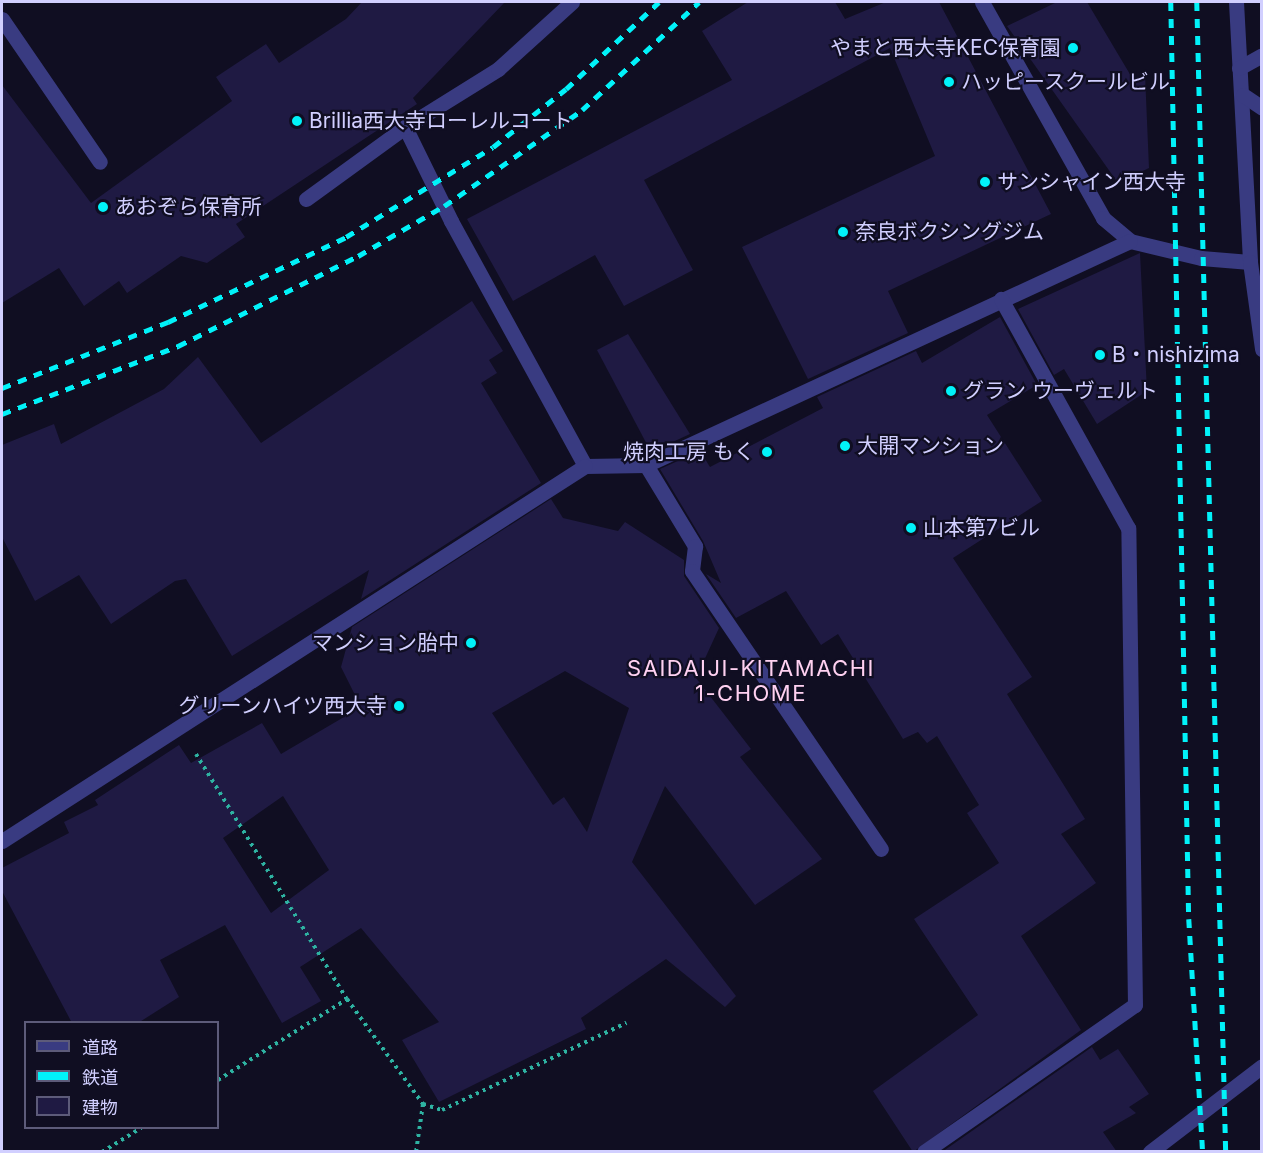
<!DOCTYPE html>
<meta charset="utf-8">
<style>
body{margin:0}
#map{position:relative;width:1263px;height:1153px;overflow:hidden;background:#100e22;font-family:Inter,"Noto Sans JP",sans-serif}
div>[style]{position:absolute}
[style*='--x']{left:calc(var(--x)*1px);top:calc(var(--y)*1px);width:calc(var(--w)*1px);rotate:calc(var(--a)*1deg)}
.building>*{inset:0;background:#1f1a43}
.path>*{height:4px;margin-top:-2px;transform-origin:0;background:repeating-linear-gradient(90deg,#2eb3a2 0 3px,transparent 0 7.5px)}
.pedestrian>*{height:15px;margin:-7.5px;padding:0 7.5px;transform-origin:7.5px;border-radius:7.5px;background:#393b81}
.minor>*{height:15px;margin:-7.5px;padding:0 7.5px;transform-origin:7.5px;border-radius:7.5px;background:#393b81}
.rail>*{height:4.5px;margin-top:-2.25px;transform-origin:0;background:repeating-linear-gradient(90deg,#01f2f9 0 9px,transparent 0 17px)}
.dots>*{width:16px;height:16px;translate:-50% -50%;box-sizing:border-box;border:3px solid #100e22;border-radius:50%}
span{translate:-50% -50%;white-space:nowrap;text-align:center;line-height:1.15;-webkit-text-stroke:4.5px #100e22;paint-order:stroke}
.poi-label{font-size:21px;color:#d1cfff}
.right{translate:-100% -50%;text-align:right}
.left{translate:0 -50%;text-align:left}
.neighbourhood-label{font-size:22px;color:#ffd1f1;letter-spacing:1.5px}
.frame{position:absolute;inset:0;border:3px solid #d1cfff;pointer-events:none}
.legend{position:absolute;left:24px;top:1021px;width:195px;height:108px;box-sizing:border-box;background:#100e22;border:2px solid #5d5b7a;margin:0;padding:8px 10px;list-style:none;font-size:18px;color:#d1cfff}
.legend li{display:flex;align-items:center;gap:12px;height:30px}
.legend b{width:30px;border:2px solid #5d5b7a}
</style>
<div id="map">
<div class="building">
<div style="clip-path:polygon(362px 2px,505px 2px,413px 98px,417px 104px,236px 224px,245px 237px,207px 263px,181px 256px,127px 293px,119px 281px,84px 306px,59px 268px,2px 303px,2px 85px,91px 203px,232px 101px,216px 77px,266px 44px,279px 63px,346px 19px)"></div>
<div style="clip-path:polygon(748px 2px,835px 2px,845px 19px,886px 2px,939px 2px,1051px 214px,888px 291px,908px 333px,808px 379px,742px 247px,935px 156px,890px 48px,644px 180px,693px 270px,624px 306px,595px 255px,513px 301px,467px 219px,732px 80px,702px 31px)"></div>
<div style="clip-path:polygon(1057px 2px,1087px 2px,1134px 81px,1145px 74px,1149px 168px,1118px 183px,1007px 26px)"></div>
<div style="clip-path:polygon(1140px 253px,1147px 391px,1097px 424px,1064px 369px,1054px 375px,1018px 309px)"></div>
<div style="clip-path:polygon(472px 301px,503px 351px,489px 360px,497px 373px,481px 383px,541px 483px,361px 599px,369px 570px,232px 656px,186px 579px,175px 581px,111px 624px,79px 575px,35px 601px,2px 537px,2px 445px,54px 424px,61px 444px,164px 389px,198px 357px,261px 443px)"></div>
<div style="clip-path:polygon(1000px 317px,1037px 385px,987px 415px,1042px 501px,953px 558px,1032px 677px,1007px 694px,1085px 819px,1061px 834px,1096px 883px,1021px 936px,1081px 1030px,913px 1152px,873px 1091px,978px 1015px,914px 919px,999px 863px,967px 813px,979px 805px,937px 736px,927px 743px,918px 732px,903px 739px,838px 634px,821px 645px,786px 591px,736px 618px,706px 574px,721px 583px,703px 541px,660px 469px,700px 451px,710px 467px,823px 408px,817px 397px,916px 351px,922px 363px)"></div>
<div style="clip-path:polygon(628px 334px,690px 434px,651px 452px,597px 350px)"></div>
<div style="clip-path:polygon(evenodd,551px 499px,563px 518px,618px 531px,625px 522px,684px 560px,684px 576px,719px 628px,696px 678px,751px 749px,740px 757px,822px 859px,755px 905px,665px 786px,632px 862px,736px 996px,725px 1007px,666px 959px,581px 1018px,586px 1029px,439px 1102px,402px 1040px,439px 1022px,361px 928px,300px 967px,321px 1001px,282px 1023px,225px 925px,160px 960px,179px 997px,138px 1023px,72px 1023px,2px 891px,2px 868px,69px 833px,64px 822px,98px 805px,95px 800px,179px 745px,191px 763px,262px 723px,281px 754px,361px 707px,341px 667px,352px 627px,551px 499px,565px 671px,629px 708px,587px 832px,564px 797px,553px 805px,492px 713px,565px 671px,551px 499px,283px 796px,329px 870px,271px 913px,223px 838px,283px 796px)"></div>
<div style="clip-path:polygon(1092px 1047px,1100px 1060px,1118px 1049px,1149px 1094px,1129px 1107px,1136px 1113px,1103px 1132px,1117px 1152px,942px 1152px)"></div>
</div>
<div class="path">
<div style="--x:196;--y:754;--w:288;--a:58.4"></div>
<div style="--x:347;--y:999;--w:130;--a:54.1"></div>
<div style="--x:423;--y:1104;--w:49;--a:98.3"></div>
<div style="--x:218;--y:1080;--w:152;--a:-32.1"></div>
<div style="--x:423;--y:1104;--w:20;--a:18"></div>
<div style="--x:442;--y:1110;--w:204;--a:-25.3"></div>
<div style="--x:102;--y:1152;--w:46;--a:-31.6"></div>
</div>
<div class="pedestrian">
<div style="--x:405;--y:127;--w:105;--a:63.9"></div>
</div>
<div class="minor">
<div style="--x:982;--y:2;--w:248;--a:60.7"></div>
<div style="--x:1103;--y:218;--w:35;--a:40"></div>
<div style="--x:1130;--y:241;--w:73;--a:13.5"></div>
<div style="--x:1201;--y:258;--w:49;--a:4.7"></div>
<div style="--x:1236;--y:2;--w:260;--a:86.9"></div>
<div style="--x:1250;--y:262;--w:88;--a:82.1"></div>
<div style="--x:2;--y:19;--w:173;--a:55.6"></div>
<div style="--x:1239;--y:68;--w:26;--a:-29"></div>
<div style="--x:1243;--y:95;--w:23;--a:34"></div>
<div style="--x:306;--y:199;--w:122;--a:-36"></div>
<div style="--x:405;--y:127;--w:110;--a:-31.9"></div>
<div style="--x:498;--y:69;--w:100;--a:-42.2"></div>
<div style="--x:451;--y:221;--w:279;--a:61.3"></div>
<div style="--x:585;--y:466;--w:61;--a:-0.9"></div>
<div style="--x:646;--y:465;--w:533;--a:-24.84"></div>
<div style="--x:646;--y:465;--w:95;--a:58.8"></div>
<div style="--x:695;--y:546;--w:25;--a:97"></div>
<div style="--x:692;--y:571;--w:336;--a:55.8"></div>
<div style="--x:2;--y:841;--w:693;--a:-32.75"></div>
<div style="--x:924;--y:1152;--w:257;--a:-34.9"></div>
<div style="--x:1135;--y:1005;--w:477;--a:-90.8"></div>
<div style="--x:1128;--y:528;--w:262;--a:-119"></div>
<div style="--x:1150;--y:1152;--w:141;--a:-37.5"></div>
</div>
<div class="rail">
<div style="--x:1171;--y:2;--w:917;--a:88.88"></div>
<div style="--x:1189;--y:919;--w:233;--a:86.6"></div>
<div style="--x:1197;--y:2;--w:1150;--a:88.56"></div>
<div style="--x:2;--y:388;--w:179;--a:-21.7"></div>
<div style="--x:168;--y:322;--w:197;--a:-25.5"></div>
<div style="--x:346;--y:237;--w:172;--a:-31.5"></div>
<div style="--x:493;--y:147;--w:93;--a:-38.5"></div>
<div style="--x:566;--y:89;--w:127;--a:-43.1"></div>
<div style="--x:2;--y:414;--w:189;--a:-21.1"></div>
<div style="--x:178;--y:346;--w:201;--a:-26.6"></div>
<div style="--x:358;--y:256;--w:99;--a:-30.2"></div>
<div style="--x:444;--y:206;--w:168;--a:-34.8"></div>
<div style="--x:582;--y:110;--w:159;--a:-42.7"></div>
</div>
<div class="dots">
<div style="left:1073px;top:48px;background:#01f2f9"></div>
<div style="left:949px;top:82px;background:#01f2f9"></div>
<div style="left:297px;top:121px;background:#01f2f9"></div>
<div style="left:985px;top:182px;background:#01f2f9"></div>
<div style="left:103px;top:207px;background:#01f2f9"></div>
<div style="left:843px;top:232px;background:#01f2f9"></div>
<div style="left:1100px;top:355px;background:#01f2f9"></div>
<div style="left:951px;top:391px;background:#01f2f9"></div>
<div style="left:845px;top:446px;background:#01f2f9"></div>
<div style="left:767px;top:452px;background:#01f2f9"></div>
<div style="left:911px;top:528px;background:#01f2f9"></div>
<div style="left:471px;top:643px;background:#01f2f9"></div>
<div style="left:399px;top:706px;background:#01f2f9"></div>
</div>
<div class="poi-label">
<span class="right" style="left:1061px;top:48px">やまと西大寺KEC保育園</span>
<span class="left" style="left:961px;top:82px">ハッピースクールビル</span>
<span class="left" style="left:309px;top:121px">Brillia西大寺ローレルコート</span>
<span class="left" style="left:997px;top:182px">サンシャイン西大寺</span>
<span class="left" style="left:115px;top:207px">あおぞら保育所</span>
<span class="left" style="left:855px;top:232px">奈良ボクシングジム</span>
<span class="left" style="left:1112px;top:355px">B・nishizima</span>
<span class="left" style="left:963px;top:391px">グラン ウーヴェルト</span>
<span class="left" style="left:857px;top:446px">大開マンション</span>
<span class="right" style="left:755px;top:452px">焼肉工房 もく</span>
<span class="left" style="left:923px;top:528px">山本第7ビル</span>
<span class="right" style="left:459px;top:643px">マンション胎中</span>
<span class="right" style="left:387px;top:706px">グリーンハイツ西大寺</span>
</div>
<div class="neighbourhood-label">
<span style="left:751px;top:681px">SAIDAIJI-KITAMACHI<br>1-CHOME</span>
</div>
<div class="frame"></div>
<ul class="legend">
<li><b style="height:8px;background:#393b81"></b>道路</li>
<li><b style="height:8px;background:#01f2f9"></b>鉄道</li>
<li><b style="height:16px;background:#1f1a43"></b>建物</li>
</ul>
</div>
